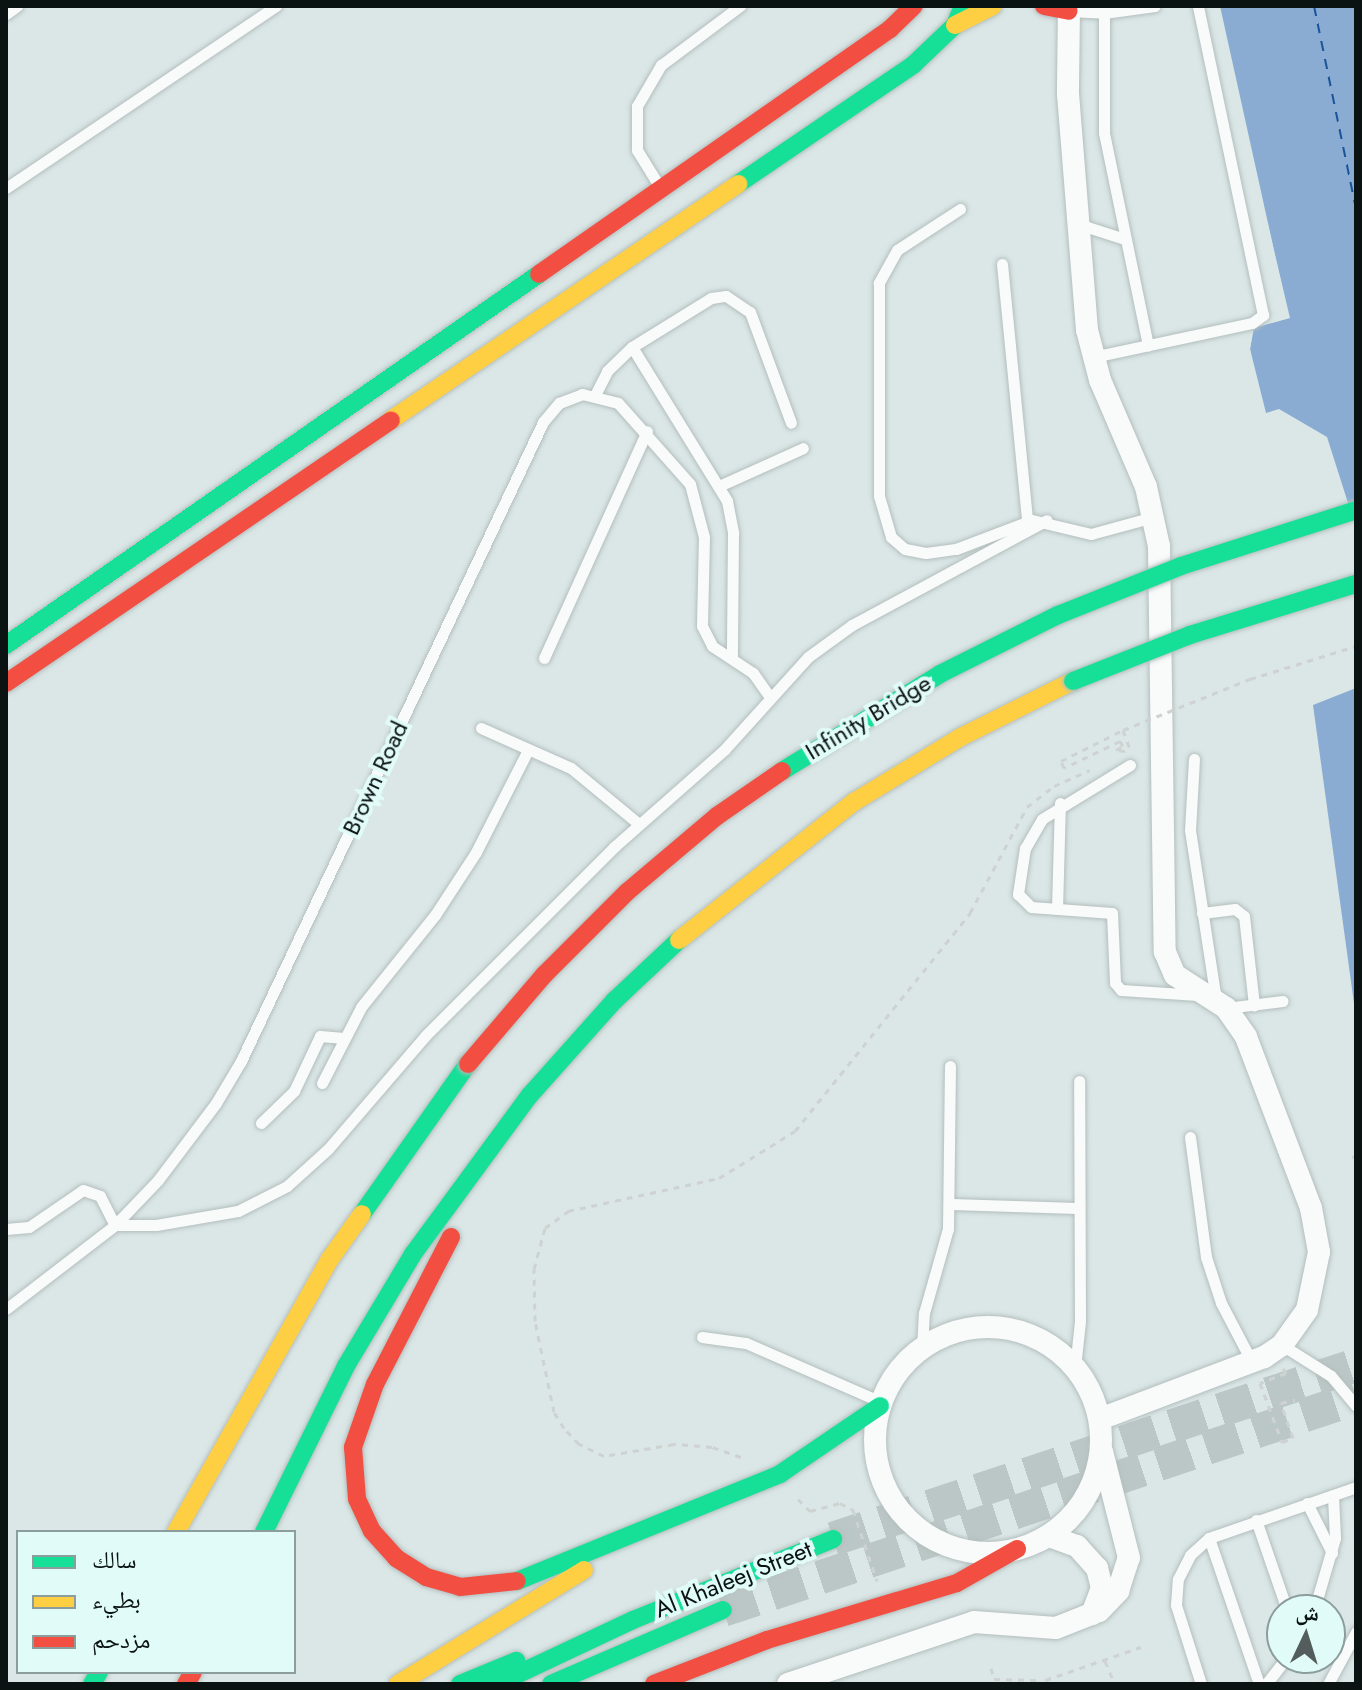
<!DOCTYPE html>
<meta charset="utf-8">
<style>
body{margin:0}
#map{position:relative;width:1362px;height:1690px;overflow:hidden;background:#dae7e6;font-family:Jost,"Noto Naskh Arabic",sans-serif}
div>[style]{position:absolute}
[style*='--x']{left:calc(var(--x)*1px);top:calc(var(--y)*1px);width:calc(var(--w)*1px);rotate:calc(var(--a)*1deg)}
.water>*{inset:0;background:#8aacd3}
.pier>*{inset:0;background:#dae7e6}
.ferry>*{height:2px;margin-top:-1px;transform-origin:0;background:repeating-linear-gradient(90deg,#195499 0 10px,transparent 0 18px)}
.primary-tunnel>*{height:34px;margin-top:-17px;transform-origin:0;background:repeating-linear-gradient(90deg,#bbc7c6 0 34px,transparent 0 51px)}
.path>*{height:3px;margin-top:-1.5px;transform-origin:0;background:repeating-linear-gradient(90deg,#ced3d2 0 6px,transparent 0 12px)}
.roads{filter:drop-shadow(0 0 2px #b4bebd) drop-shadow(0 0 2px #b4bebd)}
.lane>*{height:11px;margin:-5.5px;padding:0 5.5px;transform-origin:5.5px;border-radius:5.5px;background:#f9fbfb}
.street>*{height:22px;margin:-11px;padding:0 11px;transform-origin:11px;border-radius:11px;background:#f9fbfb}
.street>.ring{margin:-11px;padding:0;box-sizing:content-box;background:none;border:22px solid #f9fbfb;border-radius:50%}
.fast>*{height:18px;margin:-9px;padding:0 9px;transform-origin:9px;border-radius:9px;background:#16e098}
.slow>*{height:18px;margin:-9px;padding:0 9px;transform-origin:9px;border-radius:9px;background:#ffcf43}
.jam>*{height:18px;margin:-9px;padding:0 9px;transform-origin:9px;border-radius:9px;background:#f24e42}
.path-bridge>*{height:3px;margin-top:-1.5px;transform-origin:0;background:repeating-linear-gradient(90deg,#ced3d2 0 6px,transparent 0 12px)}
.bridges{filter:drop-shadow(0 0 2px #b4bebd) drop-shadow(0 0 2px #b4bebd)}
.fast-bridge>*{height:18px;margin:-9px;padding:0 9px;transform-origin:9px;border-radius:9px;background:#16e098}
.jam-bridge>*{height:18px;margin:-9px;padding:0 9px;transform-origin:9px;border-radius:9px;background:#f24e42}
span{translate:-50% -50%;white-space:nowrap;text-align:center;line-height:1.15;-webkit-text-stroke:8px #e1fbf9;paint-order:stroke}
.street-label{font-size:24px;color:#0a1312}
.frame{position:absolute;inset:0;border:8px solid #0a1312;pointer-events:none}
.legend{position:absolute;left:16px;top:1530px;width:280px;height:144px;box-sizing:border-box;background:#e1fbf9;border:2px solid #8b9e9d;margin:0;padding:10px 14px;list-style:none;font-size:24px;color:#0a1312}
.legend li{display:flex;align-items:center;gap:16px;height:40px}
.legend b{width:40px;border:2px solid #8b9e9d}
.north{position:absolute;left:1266px;top:1594px;width:80px;height:80px;box-sizing:border-box;background:#e1fbf9;border:2px solid #8b9e9d;border-radius:50%;rotate:4deg;font-size:22px;font-weight:700;line-height:32px;text-align:center;color:#0a1312}
.north::after{content:'';display:block;margin:auto;width:28px;height:36px;background:#535d5c;clip-path:polygon(50% 0,100% 100%,50% 72%,0 100%)}
</style>
<div id="map">
<div class="water">
<div style="clip-path:polygon(1220px 6px,1356px 6px,1356px 528px,1327px 437px,1279px 409px,1266px 413px,1250px 349px,1254px 328px,1289px 318px)"></div>
<div style="clip-path:polygon(1356px 688px,1356px 1018px,1313px 705px)"></div>
</div>
<div class="pier">
<div style="clip-path:polygon(1216px 6px,1290px 318px,1253px 328px,1250px 349px,1262px 414px,1246px 349px,1250px 327px,1285px 315px)"></div>
</div>
<div class="ferry">
<div style="--x:1314;--y:6;--w:207;--a:78.3"></div>
</div>
<div class="primary-tunnel">
<div style="--x:833;--y:1539;--w:551;--a:-18.4"></div>
<div style="--x:723;--y:1610;--w:668;--a:-18.52"></div>
</div>
<div class="path">
<div style="--x:1125;--y:751;--w:9;--a:-174"></div>
<div style="--x:1116;--y:750;--w:8;--a:-30"></div>
<div style="--x:1123;--y:746;--w:6;--a:-121"></div>
<div style="--x:1120;--y:741;--w:62;--a:154.3"></div>
<div style="--x:1064;--y:768;--w:8;--a:-113"></div>
<div style="--x:1061;--y:761;--w:69;--a:-26.6"></div>
<div style="--x:1123;--y:730;--w:20;--a:70"></div>
<div style="--x:1352;--y:1157;--w:4;--a:-14"></div>
<div style="--x:1283;--y:1368;--w:6;--a:59"></div>
<div style="--x:1286;--y:1373;--w:28;--a:159"></div>
<div style="--x:1260;--y:1383;--w:63;--a:69.6"></div>
<div style="--x:1282;--y:1442;--w:12;--a:-20"></div>
<div style="--x:1293;--y:1438;--w:37;--a:-109"></div>
<div style="--x:1281;--y:1403;--w:14;--a:-12"></div>
<div style="--x:741;--y:1457;--w:31;--a:-161"></div>
<div style="--x:712;--y:1447;--w:38;--a:-175"></div>
<div style="--x:674;--y:1444;--w:71;--a:170.3"></div>
<div style="--x:604;--y:1456;--w:28;--a:-154"></div>
<div style="--x:579;--y:1444;--w:22;--a:-133"></div>
<div style="--x:564;--y:1428;--w:19;--a:-122"></div>
<div style="--x:554;--y:1412;--w:93;--a:-101.8"></div>
<div style="--x:535;--y:1321;--w:52;--a:-91.1"></div>
<div style="--x:534;--y:1269;--w:42;--a:-75"></div>
<div style="--x:545;--y:1228;--w:29;--a:-36"></div>
<div style="--x:568;--y:1211;--w:155;--a:-12.3"></div>
<div style="--x:719;--y:1178;--w:89;--a:-31.7"></div>
<div style="--x:795;--y:1131;--w:280;--a:-51.2"></div>
<div style="--x:970;--y:913;--w:120;--a:-61.7"></div>
<div style="--x:1027;--y:807;--w:34;--a:-38"></div>
<div style="--x:1054;--y:786;--w:39;--a:-24"></div>
<div style="--x:798;--y:1499;--w:17;--a:45"></div>
<div style="--x:810;--y:1511;--w:31;--a:-15"></div>
<div style="--x:840;--y:1503;--w:15;--a:28"></div>
<div style="--x:853;--y:1510;--w:75;--a:71.3"></div>
<div style="--x:1105;--y:1661;--w:25;--a:67"></div>
<div style="--x:991;--y:1668;--w:11;--a:75"></div>
<div style="--x:994;--y:1679;--w:44;--a:1.3"></div>
<div style="--x:1034;--y:1684;--w:113;--a:-19.1"></div>
</div>
<div class="roads">
<div class="lane">
<div style="--x:1070;--y:11;--w:34;--a:3"></div>
<div style="--x:1104;--y:13;--w:51;--a:-7.8"></div>
<div style="--x:1104;--y:13;--w:120;--a:90"></div>
<div style="--x:1104;--y:133;--w:217;--a:78.3"></div>
<div style="--x:6;--y:14;--w:14;--a:-36"></div>
<div style="--x:6;--y:188;--w:326;--a:-34"></div>
<div style="--x:661;--y:189;--w:46;--a:-121.6"></div>
<div style="--x:637;--y:150;--w:44;--a:-90"></div>
<div style="--x:637;--y:106;--w:48;--a:-59.7"></div>
<div style="--x:661;--y:65;--w:99;--a:-36.8"></div>
<div style="--x:960;--y:209;--w:75;--a:146.9"></div>
<div style="--x:897;--y:250;--w:38;--a:119"></div>
<div style="--x:879;--y:283;--w:213;--a:90"></div>
<div style="--x:879;--y:496;--w:43;--a:73.7"></div>
<div style="--x:891;--y:537;--w:18;--a:41"></div>
<div style="--x:905;--y:549;--w:21;--a:11"></div>
<div style="--x:926;--y:553;--w:30;--a:-8"></div>
<div style="--x:956;--y:549;--w:81;--a:-20.9"></div>
<div style="--x:1032;--y:520;--w:61;--a:13.3"></div>
<div style="--x:1091;--y:534;--w:64;--a:-15.3"></div>
<div style="--x:1078;--y:224;--w:49;--a:17.7"></div>
<div style="--x:1002;--y:264;--w:258;--a:84.4"></div>
<div style="--x:632;--y:347;--w:181;--a:58.3"></div>
<div style="--x:727;--y:501;--w:33;--a:79"></div>
<div style="--x:733;--y:533;--w:125;--a:90.5"></div>
<div style="--x:1093;--y:357;--w:163;--a:-12.1"></div>
<div style="--x:1252;--y:323;--w:14;--a:-36"></div>
<div style="--x:1263;--y:315;--w:316;--a:-101.9"></div>
<div style="--x:595;--y:395;--w:27;--a:-63"></div>
<div style="--x:607;--y:371;--w:35;--a:-44"></div>
<div style="--x:632;--y:347;--w:93;--a:-31.8"></div>
<div style="--x:711;--y:298;--w:15;--a:-8"></div>
<div style="--x:726;--y:296;--w:29;--a:34"></div>
<div style="--x:750;--y:312;--w:118;--a:69.7"></div>
<div style="--x:719;--y:486;--w:92;--a:-24.3"></div>
<div style="--x:544;--y:658;--w:249;--a:-65.6"></div>
<div style="--x:481;--y:728;--w:98;--a:24"></div>
<div style="--x:571;--y:768;--w:88;--a:39.5"></div>
<div style="--x:1194;--y:759;--w:71;--a:93.2"></div>
<div style="--x:1190;--y:830;--w:172;--a:81.3"></div>
<div style="--x:1130;--y:765;--w:103;--a:148.5"></div>
<div style="--x:1042;--y:819;--w:34;--a:120"></div>
<div style="--x:1025;--y:848;--w:47;--a:98.7"></div>
<div style="--x:1018;--y:894;--w:18;--a:45"></div>
<div style="--x:1031;--y:907;--w:81;--a:4.2"></div>
<div style="--x:1112;--y:913;--w:70;--a:87.5"></div>
<div style="--x:1115;--y:983;--w:9;--a:49"></div>
<div style="--x:1121;--y:990;--w:77;--a:3.7"></div>
<div style="--x:1057;--y:909;--w:106;--a:-88.4"></div>
<div style="--x:1202;--y:913;--w:33;--a:-7"></div>
<div style="--x:1235;--y:909;--w:11;--a:38"></div>
<div style="--x:1244;--y:916;--w:90;--a:83.6"></div>
<div style="--x:1226;--y:1008;--w:57;--a:-7"></div>
<div style="--x:322;--y:1083;--w:85;--a:-62.8"></div>
<div style="--x:361;--y:1007;--w:118;--a:-51.2"></div>
<div style="--x:435;--y:915;--w:75;--a:-56.9"></div>
<div style="--x:476;--y:852;--w:114;--a:-63"></div>
<div style="--x:261;--y:1123;--w:46;--a:-44.1"></div>
<div style="--x:294;--y:1091;--w:61;--a:-64.7"></div>
<div style="--x:320;--y:1036;--w:21;--a:5"></div>
<div style="--x:1190;--y:1137;--w:121;--a:82.4"></div>
<div style="--x:1206;--y:1257;--w:48;--a:71.9"></div>
<div style="--x:1221;--y:1303;--w:67;--a:62.3"></div>
<div style="--x:949;--y:1204;--w:130;--a:1.8"></div>
<div style="--x:6;--y:1229;--w:23;--a:-5"></div>
<div style="--x:29;--y:1227;--w:65;--a:-34.4"></div>
<div style="--x:83;--y:1190;--w:18;--a:19"></div>
<div style="--x:100;--y:1196;--w:33;--a:63"></div>
<div style="--x:115;--y:1225;--w:41;--a:0"></div>
<div style="--x:156;--y:1225;--w:83;--a:-9.7"></div>
<div style="--x:238;--y:1211;--w:55;--a:-27"></div>
<div style="--x:287;--y:1186;--w:55;--a:-42.1"></div>
<div style="--x:328;--y:1149;--w:150;--a:-49.3"></div>
<div style="--x:426;--y:1035;--w:266;--a:-45"></div>
<div style="--x:614;--y:847;--w:147;--a:-41.4"></div>
<div style="--x:724;--y:750;--w:125;--a:-47.9"></div>
<div style="--x:808;--y:657;--w:54;--a:-36"></div>
<div style="--x:852;--y:625;--w:221;--a:-28.3"></div>
<div style="--x:6;--y:1309;--w:138;--a:-37.6"></div>
<div style="--x:115;--y:1225;--w:62;--a:-46.3"></div>
<div style="--x:158;--y:1180;--w:96;--a:-53"></div>
<div style="--x:216;--y:1103;--w:49;--a:-59.2"></div>
<div style="--x:241;--y:1061;--w:707;--a:-64.7"></div>
<div style="--x:543;--y:422;--w:25;--a:-50"></div>
<div style="--x:559;--y:403;--w:25;--a:-21"></div>
<div style="--x:582;--y:394;--w:37;--a:14"></div>
<div style="--x:618;--y:403;--w:108;--a:48.4"></div>
<div style="--x:690;--y:484;--w:55;--a:75.2"></div>
<div style="--x:704;--y:537;--w:89;--a:91.3"></div>
<div style="--x:702;--y:626;--w:22;--a:63"></div>
<div style="--x:712;--y:646;--w:49;--a:33.4"></div>
<div style="--x:753;--y:673;--w:28;--a:55"></div>
<div style="--x:702;--y:1337;--w:44;--a:7.8"></div>
<div style="--x:746;--y:1343;--w:140;--a:23.6"></div>
<div style="--x:1282;--y:1345;--w:58;--a:32.3"></div>
<div style="--x:1331;--y:1376;--w:39;--a:50"></div>
<div style="--x:922;--y:1349;--w:36;--a:-87"></div>
<div style="--x:924;--y:1313;--w:87;--a:-74.1"></div>
<div style="--x:948;--y:1229;--w:163;--a:-89.3"></div>
<div style="--x:1075;--y:1368;--w:47;--a:-83.9"></div>
<div style="--x:1080;--y:1321;--w:240;--a:-90.2"></div>
<div style="--x:1307;--y:1503;--w:56;--a:63.4"></div>
<div style="--x:1256;--y:1520;--w:95;--a:71"></div>
<div style="--x:1209;--y:1538;--w:154;--a:71.1"></div>
<div style="--x:1314;--y:1610;--w:75;--a:-73.7"></div>
<div style="--x:1335;--y:1538;--w:43;--a:-92.7"></div>
<div style="--x:1201;--y:1684;--w:83;--a:-107.6"></div>
<div style="--x:1176;--y:1605;--w:26;--a:-86"></div>
<div style="--x:1178;--y:1579;--w:27;--a:-63"></div>
<div style="--x:1190;--y:1555;--w:25;--a:-42"></div>
<div style="--x:1209;--y:1538;--w:156;--a:-19.1"></div>
<div style="--x:1266;--y:1684;--w:33;--a:-52"></div>
<div style="--x:1328;--y:1684;--w:59;--a:-61.7"></div>
</div>
<div class="street">
<div style="--x:1069;--y:6;--w:88;--a:90.7"></div>
<div style="--x:1068;--y:94;--w:237;--a:85.4"></div>
<div style="--x:1087;--y:330;--w:52;--a:75.4"></div>
<div style="--x:1100;--y:380;--w:116;--a:66.7"></div>
<div style="--x:1146;--y:487;--w:60;--a:77.6"></div>
<div style="--x:1159;--y:546;--w:406;--a:89.2"></div>
<div style="--x:1165;--y:952;--w:25;--a:67"></div>
<div style="--x:1175;--y:975;--w:61;--a:32.9"></div>
<div style="--x:1226;--y:1008;--w:35;--a:55"></div>
<div style="--x:1246;--y:1037;--w:183;--a:69.2"></div>
<div style="--x:1311;--y:1208;--w:45;--a:79.7"></div>
<div style="--x:1319;--y:1252;--w:59;--a:101.7"></div>
<div style="--x:1307;--y:1310;--w:43;--a:125.5"></div>
<div style="--x:1282;--y:1345;--w:22;--a:146"></div>
<div style="--x:1264;--y:1357;--w:175;--a:159.3"></div>
<div class="ring" style="left:875px;top:1327px;width:204px;height:204px"></div>
<div style="--x:1049;--y:1536;--w:30;--a:20"></div>
<div style="--x:1077;--y:1546;--w:30;--a:48"></div>
<div style="--x:1097;--y:1568;--w:21;--a:76"></div>
<div style="--x:1102;--y:1588;--w:28;--a:111"></div>
<div style="--x:788;--y:1684;--w:196;--a:-18.4"></div>
<div style="--x:974;--y:1622;--w:82;--a:4.2"></div>
<div style="--x:1056;--y:1628;--w:46;--a:-21.6"></div>
<div style="--x:1099;--y:1611;--w:28;--a:-46"></div>
<div style="--x:1118;--y:1591;--w:35;--a:-72"></div>
<div style="--x:1129;--y:1558;--w:110;--a:-104.2"></div>
</div>
<div class="fast">
<div style="--x:738;--y:184;--w:212;--a:-34.2"></div>
<div style="--x:913;--y:65;--w:58;--a:-43.6"></div>
<div style="--x:955;--y:25;--w:21;--a:-67"></div>
<div style="--x:6;--y:645;--w:649;--a:-34.84"></div>
<div style="--x:362;--y:1214;--w:184;--a:-54.8"></div>
<div style="--x:264;--y:1532;--w:185;--a:-63.7"></div>
<div style="--x:346;--y:1366;--w:131;--a:-59.1"></div>
<div style="--x:413;--y:1254;--w:197;--a:-53.7"></div>
<div style="--x:530;--y:1095;--w:126;--a:-48.2"></div>
<div style="--x:614;--y:1001;--w:89;--a:-43.2"></div>
<div style="--x:517;--y:1581;--w:284;--a:-22.1"></div>
<div style="--x:780;--y:1474;--w:121;--a:-34.2"></div>
<div style="--x:92;--y:1684;--w:14;--a:-60"></div>
<div style="--x:460;--y:1684;--w:61;--a:-22.3"></div>
<div style="--x:497;--y:1684;--w:150;--a:-25.2"></div>
<div style="--x:633;--y:1620;--w:216;--a:-22"></div>
<div style="--x:551;--y:1684;--w:187;--a:-23.3"></div>
</div>
<div class="slow">
<div style="--x:955;--y:25;--w:42;--a:-26.6"></div>
<div style="--x:391;--y:420;--w:420;--a:-34.2"></div>
<div style="--x:679;--y:940;--w:223;--a:-38.3"></div>
<div style="--x:854;--y:802;--w:125;--a:-31.3"></div>
<div style="--x:961;--y:737;--w:125;--a:-26.6"></div>
<div style="--x:176;--y:1532;--w:313;--a:-60.6"></div>
<div style="--x:330;--y:1259;--w:55;--a:-54.6"></div>
<div style="--x:398;--y:1684;--w:218;--a:-31.5"></div>
</div>
<div class="jam">
<div style="--x:1044;--y:6;--w:25;--a:11"></div>
<div style="--x:539;--y:274;--w:428;--a:-34.9"></div>
<div style="--x:890;--y:29;--w:33;--a:-44"></div>
<div style="--x:6;--y:683;--w:466;--a:-34.3"></div>
<div style="--x:451;--y:1237;--w:165;--a:117.3"></div>
<div style="--x:375;--y:1384;--w:67;--a:109.2"></div>
<div style="--x:353;--y:1447;--w:52;--a:85.6"></div>
<div style="--x:357;--y:1499;--w:35;--a:65"></div>
<div style="--x:372;--y:1531;--w:36;--a:48"></div>
<div style="--x:396;--y:1558;--w:36;--a:32"></div>
<div style="--x:426;--y:1577;--w:35;--a:16"></div>
<div style="--x:460;--y:1587;--w:57;--a:-6"></div>
<div style="--x:186;--y:1684;--w:14;--a:-60"></div>
<div style="--x:654;--y:1684;--w:121;--a:-21.3"></div>
<div style="--x:767;--y:1640;--w:198;--a:-16.7"></div>
<div style="--x:957;--y:1583;--w:69;--a:-29.5"></div>
</div>
</div>
<div class="path-bridge">
<div style="--x:1123;--y:730;--w:137;--a:-21.9"></div>
<div style="--x:1250;--y:679;--w:111;--a:-17.3"></div>
</div>
<div class="bridges">
<div class="fast-bridge">
<div style="--x:1073;--y:681;--w:126;--a:-21.5"></div>
<div style="--x:1190;--y:635;--w:174;--a:-17.1"></div>
<div style="--x:782;--y:771;--w:185;--a:-31.5"></div>
<div style="--x:940;--y:674;--w:132;--a:-26.6"></div>
<div style="--x:1058;--y:615;--w:132;--a:-21.7"></div>
<div style="--x:1181;--y:566;--w:184;--a:-17.7"></div>
</div>
<div class="jam-bridge">
<div style="--x:468;--y:1064;--w:117;--a:-49.5"></div>
<div style="--x:544;--y:975;--w:117;--a:-45"></div>
<div style="--x:627;--y:892;--w:118;--a:-40.2"></div>
<div style="--x:717;--y:816;--w:79;--a:-34.7"></div>
</div>
</div>
<div class="street-label">
<span style="left:868px;top:717px;rotate:-31deg">Infinity Bridge</span>
<span style="left:375px;top:778px;rotate:-65deg">Brown Road</span>
<span style="left:733px;top:1579px;rotate:-22deg">Al Khaleej Street</span>
</div>
<div class="frame"></div>
<ul class="legend">
<li><b style="height:10px;background:#16e098"></b>سالك</li>
<li><b style="height:10px;background:#ffcf43"></b>بطيء</li>
<li><b style="height:10px;background:#f24e42"></b>مزدحم</li>
</ul>
<div class="north">ش</div>
</div>
